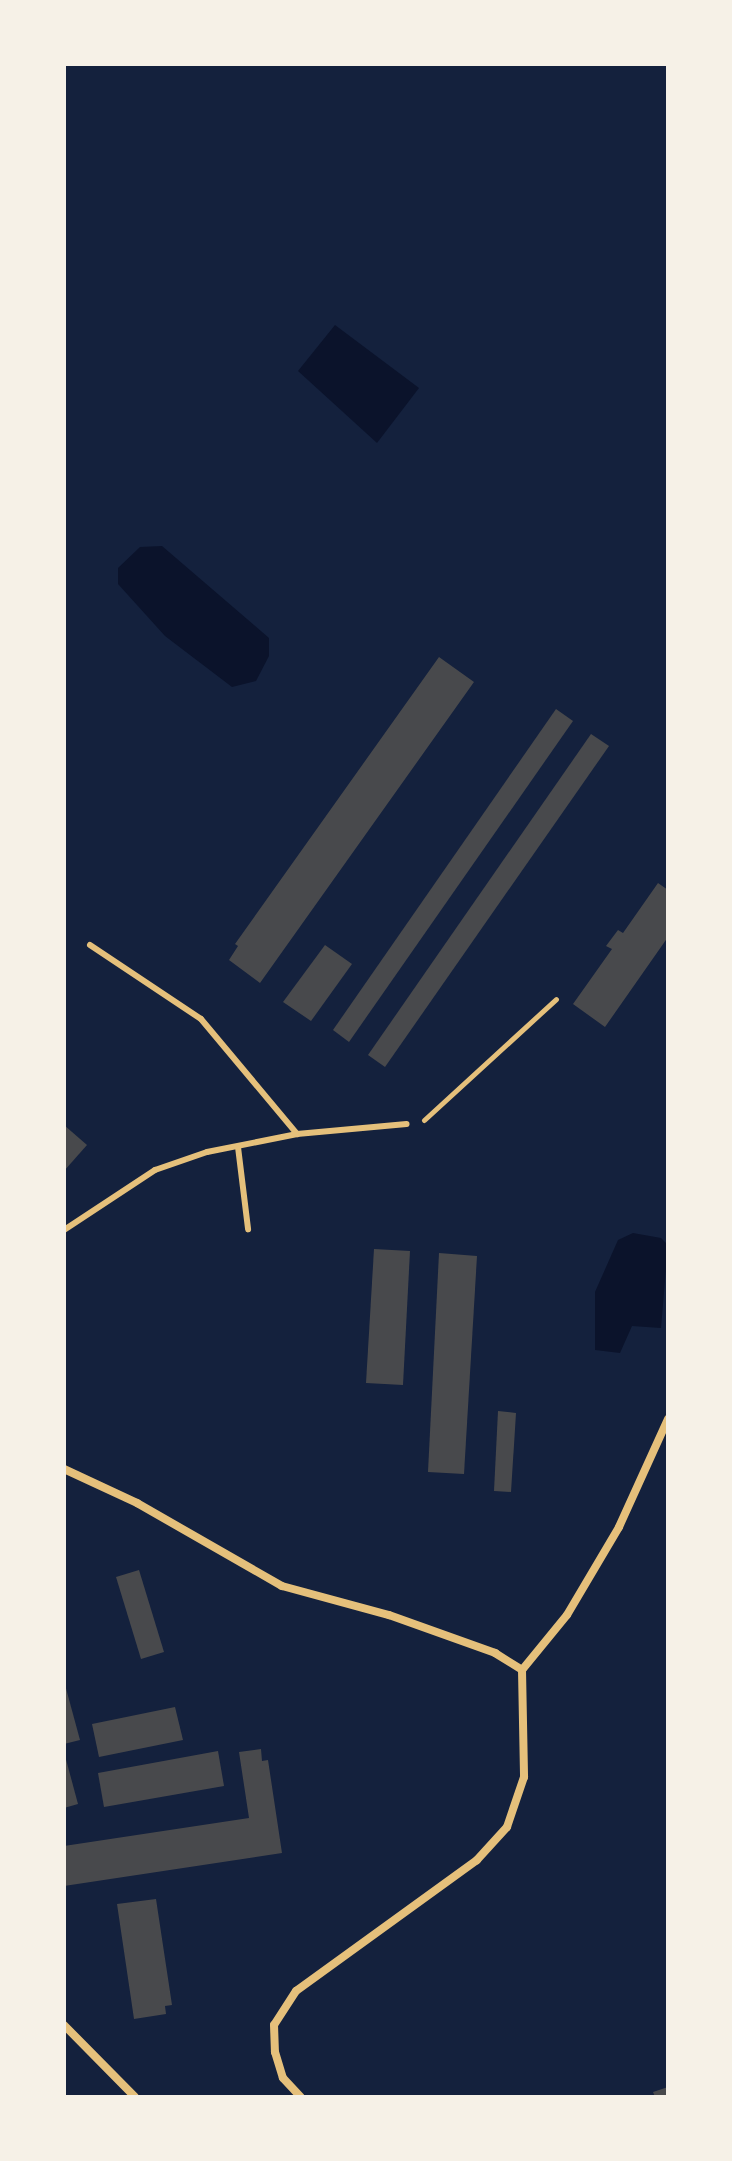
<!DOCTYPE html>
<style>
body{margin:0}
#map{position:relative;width:732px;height:2161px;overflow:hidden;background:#14213d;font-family:Barlow,sans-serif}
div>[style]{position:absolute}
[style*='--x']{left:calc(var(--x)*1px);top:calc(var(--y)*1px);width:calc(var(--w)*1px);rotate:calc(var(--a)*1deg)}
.water>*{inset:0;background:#0b132b}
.building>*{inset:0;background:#48494c}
.path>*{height:5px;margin:-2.5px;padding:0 2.5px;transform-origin:2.5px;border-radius:2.5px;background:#e5c07b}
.service>*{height:6px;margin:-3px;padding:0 3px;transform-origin:3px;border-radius:3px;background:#e5c07b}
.minor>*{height:8px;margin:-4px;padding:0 4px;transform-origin:4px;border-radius:4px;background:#e5c07b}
span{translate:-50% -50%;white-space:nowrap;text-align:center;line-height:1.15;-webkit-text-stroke:6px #f6f1e7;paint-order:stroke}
.frame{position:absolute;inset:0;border:66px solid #f6f1e7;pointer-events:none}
</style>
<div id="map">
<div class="water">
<div style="clip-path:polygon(335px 325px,419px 388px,377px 443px,298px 371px)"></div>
<div style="clip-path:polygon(162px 546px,269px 638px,269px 656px,256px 681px,232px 687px,165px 636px,118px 584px,118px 568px,140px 547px)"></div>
<div style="clip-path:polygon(633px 1233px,661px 1238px,668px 1245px,661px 1328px,632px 1326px,620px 1353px,595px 1350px,595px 1292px,618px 1240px)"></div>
</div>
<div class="building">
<div style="clip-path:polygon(439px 657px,474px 682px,260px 983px,229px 960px,238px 946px,235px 944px)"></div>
<div style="clip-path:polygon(556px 709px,573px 721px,349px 1042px,333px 1030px)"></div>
<div style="clip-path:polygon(591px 734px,609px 746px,385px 1067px,368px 1055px)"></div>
<div style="clip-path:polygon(658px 883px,668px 890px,668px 937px,605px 1027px,573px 1004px,612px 949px,606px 946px,618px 930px,623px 933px)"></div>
<div style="clip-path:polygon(325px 945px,352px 964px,311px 1021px,283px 1002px)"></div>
<div style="clip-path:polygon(64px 1125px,87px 1145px,64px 1171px)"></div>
<div style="clip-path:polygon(374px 1249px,410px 1251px,403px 1385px,366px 1383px)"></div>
<div style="clip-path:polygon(439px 1253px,477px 1256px,464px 1474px,428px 1472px)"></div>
<div style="clip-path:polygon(498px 1411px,516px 1413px,511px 1492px,494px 1491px)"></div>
<div style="clip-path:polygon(139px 1570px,164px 1652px,141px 1659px,116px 1577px)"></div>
<div style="clip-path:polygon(64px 1681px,80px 1740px,64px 1744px)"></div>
<div style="clip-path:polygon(175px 1707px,183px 1740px,99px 1757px,92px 1724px)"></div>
<div style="clip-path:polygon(261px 1749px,262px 1761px,268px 1760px,282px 1853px,64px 1886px,64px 1846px,249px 1818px,239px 1752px)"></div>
<div style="clip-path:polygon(218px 1751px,224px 1786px,104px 1807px,98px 1773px)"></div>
<div style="clip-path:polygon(64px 1752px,78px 1804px,64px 1808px)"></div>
<div style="clip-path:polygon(156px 1899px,172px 2005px,165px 2006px,166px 2014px,134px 2019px,117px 1904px)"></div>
<div style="clip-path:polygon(668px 2087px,668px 2097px,655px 2097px,653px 2092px)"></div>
</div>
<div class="path">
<div style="--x:424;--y:1120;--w:179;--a:-42.5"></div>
</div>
<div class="service">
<div style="--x:90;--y:945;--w:133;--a:33.7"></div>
<div style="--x:201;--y:1019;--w:150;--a:50.1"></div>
<div style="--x:238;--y:1147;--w:83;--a:83"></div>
<div style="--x:64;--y:1230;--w:109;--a:-33.4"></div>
<div style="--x:155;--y:1170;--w:55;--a:-19.1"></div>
<div style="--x:207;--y:1152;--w:92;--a:-11.3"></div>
<div style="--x:297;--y:1134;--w:110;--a:-5.2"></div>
</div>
<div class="minor">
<div style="--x:64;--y:1469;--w:81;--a:25"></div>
<div style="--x:137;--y:1503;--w:167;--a:29.8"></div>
<div style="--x:282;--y:1586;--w:111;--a:15.2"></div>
<div style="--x:389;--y:1615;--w:113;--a:19.7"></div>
<div style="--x:495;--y:1653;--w:32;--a:32"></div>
<div style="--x:522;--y:1670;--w:107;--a:88.9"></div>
<div style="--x:524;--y:1777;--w:53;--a:108.8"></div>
<div style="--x:507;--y:1827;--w:45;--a:132.3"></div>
<div style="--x:477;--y:1860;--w:223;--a:144.1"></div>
<div style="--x:296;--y:1991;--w:40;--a:122.9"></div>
<div style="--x:274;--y:2025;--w:27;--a:88"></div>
<div style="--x:275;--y:2052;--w:27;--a:73"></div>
<div style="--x:283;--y:2078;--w:26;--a:47"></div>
<div style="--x:522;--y:1670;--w:71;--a:-50.7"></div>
<div style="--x:567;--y:1615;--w:102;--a:-59.4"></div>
<div style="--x:619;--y:1527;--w:119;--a:-65.6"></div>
<div style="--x:64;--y:2025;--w:101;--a:45.4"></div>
</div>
<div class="frame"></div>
</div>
